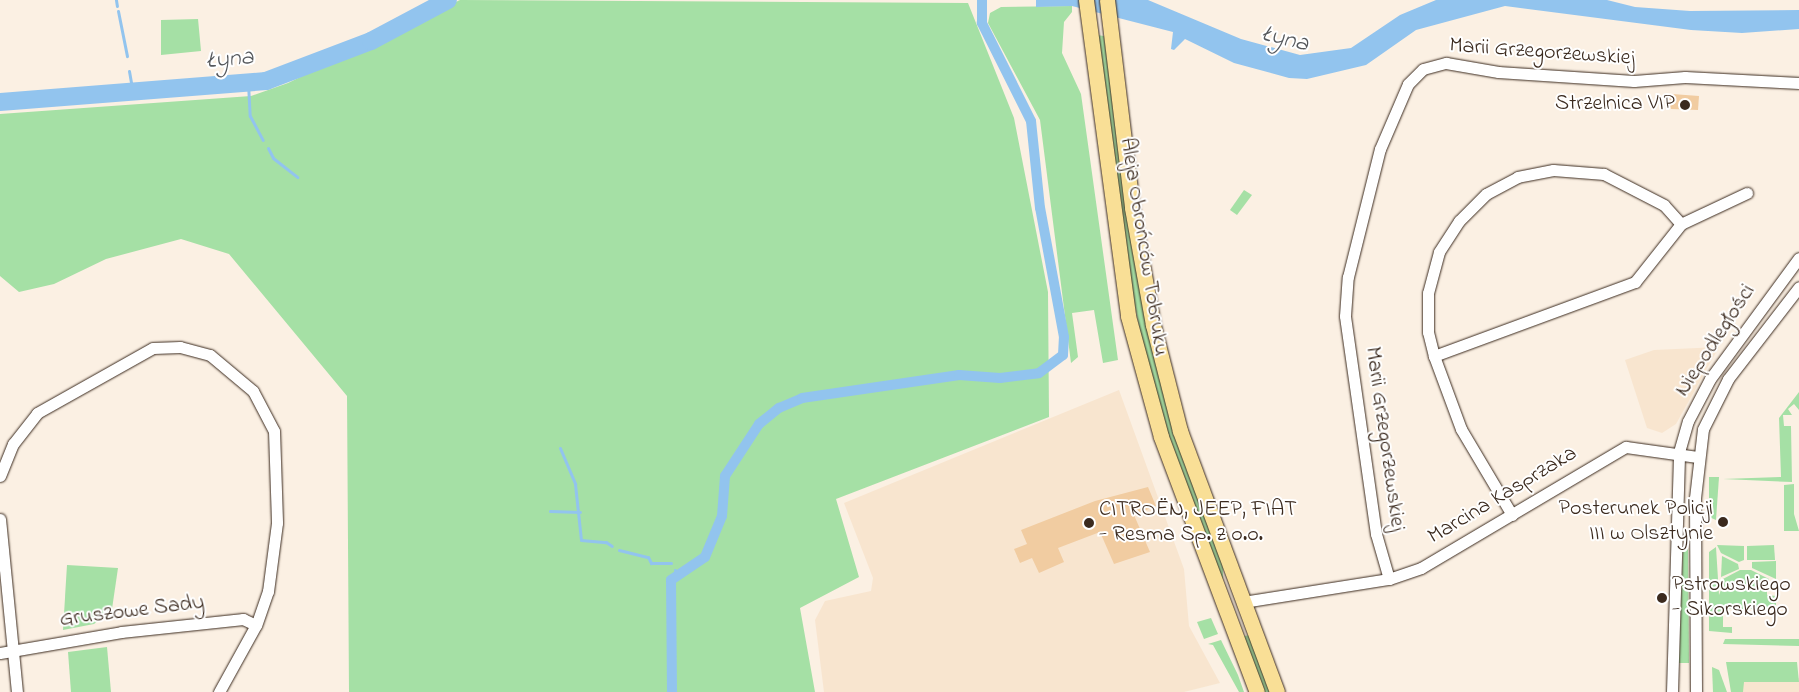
<!DOCTYPE html>
<meta charset="utf-8">
<style>
body{margin:0}
#map{position:relative;width:1799px;height:692px;overflow:hidden;background:#fbf0e3;font-family:"Indie Flower",sans-serif}
div>[style]{position:absolute}
[style*='--x']{left:calc(var(--x)*1px);top:calc(var(--y)*1px);width:calc(var(--w)*1px);rotate:calc(var(--a)*1deg)}
.built>*{inset:0;background:#f8e5cf}
.green>*{inset:0;background:#a5e0a5}
.water>*{inset:0;background:#92c4ee}
.stream>*{height:3px;margin:-1.5px;padding:0 1.5px;transform-origin:1.5px;border-radius:1.5px;background:#92c4ee}
.canal>*{height:10px;margin:-5px;padding:0 5px;transform-origin:5px;border-radius:5px;background:#92c4ee}
.river>*{height:18px;margin:-9px;padding:0 9px;transform-origin:9px;border-radius:9px;background:#92c4ee}
.building>*{inset:0;background:#f1cca1}
.roads{filter:drop-shadow(0 0 1px #3b2a1e) drop-shadow(0 0 1px #3b2a1e)}
.minor>*{height:11px;margin:-5.5px;padding:0 5.5px;transform-origin:5.5px;border-radius:5.5px;background:#fff}
.major>*{height:15px;margin:-7.5px;padding:0 7.5px;transform-origin:7.5px;border-radius:7.5px;background:#f9df96}
.dots>*{width:14px;height:14px;translate:-50% -50%;box-sizing:border-box;border:2px solid #fff;border-radius:50%}
span{translate:-50% -50%;white-space:nowrap;text-align:center;line-height:1.15;-webkit-text-stroke:4px #fff;paint-order:stroke}
.street-label{font-size:22px;color:#3b2a1e}
.poi-label{font-size:22px;color:#3b2a1e}
.right{translate:-100% -50%;text-align:right}
.left{translate:0 -50%;text-align:left}
.water-label{font-size:24px;color:#55585c;font-style:italic}
</style>
<div id="map">
<div class="built">
<div style="clip-path:polygon(1719px 347px,1676px 424px,1662px 433px,1647px 428px,1625px 360px,1654px 350px)"></div>
<div style="clip-path:polygon(1119px 390px,1184px 569px,1189px 626px,1220px 683px,1184px 692px,824px 692px,815px 620px,825px 601px,871px 591px,873px 578px,844px 503px)"></div>
<div style="clip-path:polygon(1799px 678px,1799px 692px,1731px 692px,1730px 679px)"></div>
</div>
<div class="green">
<div style="clip-path:polygon(460px 0,968px 3px,1014px 118px,1048px 292px,1049px 417px,836px 499px,859px 577px,800px 608px,815px 692px,349px 692px,347px 396px,229px 254px,181px 239px,106px 259px,54px 284px,19px 292px,0 276px,0 114px,251px 96px,288px 83px)"></div>
<div style="clip-path:polygon(1072px 6px,1072px 12px,1064px 22px,1062px 53px,1081px 94px,1118px 360px,1103px 363px,1094px 310px,1072px 313px,1078px 357px,1071px 363px,1040px 120px,988px 23px,990px 13px,1001px 7px)"></div>
<div style="clip-path:polygon(198px 19px,201px 51px,161px 55px,161px 20px)"></div>
<div style="clip-path:polygon(1097px 35px,1104px 36px,1126px 207px,1223px 567px,1223px 583px,1163px 420px,1141px 336px,1124px 251px)"></div>
<div style="clip-path:polygon(1244px 190px,1252px 195px,1237px 215px,1230px 210px)"></div>
<div style="clip-path:polygon(1799px 392px,1799px 410px,1794px 404px,1788px 409px,1792px 415px,1783px 415px,1784px 426px,1791px 426px,1792px 482px,1723px 479px,1781px 477px,1779px 418px)"></div>
<div style="clip-path:polygon(1709px 477px,1719px 477px,1716px 520px,1709px 517px)"></div>
<div style="clip-path:polygon(1794px 484px,1794px 514px,1799px 531px,1784px 531px,1784px 485px)"></div>
<div style="clip-path:polygon(1717px 545px,1744px 546px,1744px 560px,1739px 562px,1721px 553px)"></div>
<div style="clip-path:polygon(1774px 545px,1775px 560px,1747px 560px,1747px 546px)"></div>
<div style="clip-path:polygon(1716px 547px,1719px 595px,1721px 590px,1767px 589px,1767px 595px,1776px 596px,1776px 609px,1723px 609px,1723px 627px,1732px 627px,1732px 633px,1709px 631px,1709px 552px)"></div>
<div style="clip-path:polygon(1683px 548px,1688px 549px,1689px 663px,1679px 663px)"></div>
<div style="clip-path:polygon(1722px 556px,1738px 564px,1739px 569px,1721px 577px)"></div>
<div style="clip-path:polygon(1776px 561px,1776px 579px,1752px 568px,1752px 562px)"></div>
<div style="clip-path:polygon(67px 565px,118px 568px,112px 609px,94px 624px,63px 630px)"></div>
<div style="clip-path:polygon(1740px 570px,1751px 570px,1769px 579px,1767px 587px,1721px 587px,1721px 580px)"></div>
<div style="clip-path:polygon(1211px 618px,1218px 634px,1204px 639px,1197px 622px)"></div>
<div style="clip-path:polygon(1249px 635px,1270px 692px,1264px 692px,1241px 637px)"></div>
<div style="clip-path:polygon(1799px 639px,1799px 646px,1723px 644px,1725px 639px)"></div>
<div style="clip-path:polygon(1221px 640px,1238px 675px,1244px 692px,1239px 692px,1213px 645px,1208px 644px)"></div>
<div style="clip-path:polygon(107px 647px,111px 692px,71px 692px,68px 652px)"></div>
<div style="clip-path:polygon(1726px 662px,1797px 662px,1799px 682px,1744px 682px,1743px 692px,1731px 692px)"></div>
<div style="clip-path:polygon(1712px 667px,1719px 670px,1727px 692px,1713px 692px)"></div>
</div>
<div class="water">
<div style="clip-path:polygon(1036px 0,1148px 0,1241px 39px,1300px 55px,1351px 48px,1400px 15px,1436px 0,1607px 0,1635px 7px,1690px 11px,1799px 10px,1799px 29px,1742px 33px,1691px 30px,1505px 6px,1416px 30px,1366px 65px,1307px 79px,1289px 78px,1234px 63px,1185px 39px,1174px 50px,1171px 49px,1173px 32px,1072px 6px,1036px 7px)"></div>
</div>
<div class="stream">
<div style="--x:116;--y:0;--w:6;--a:81"></div>
<div style="--x:118;--y:11;--w:46;--a:78.7"></div>
<div style="--x:129;--y:71;--w:22;--a:80"></div>
<div style="--x:248;--y:83;--w:33;--a:87"></div>
<div style="--x:250;--y:116;--w:27;--a:62"></div>
<div style="--x:268;--y:148;--w:11;--a:63"></div>
<div style="--x:273;--y:158;--w:31;--a:38"></div>
<div style="--x:560;--y:448;--w:39;--a:67"></div>
<div style="--x:575;--y:484;--w:56;--a:83.9"></div>
<div style="--x:581;--y:540;--w:25;--a:5"></div>
<div style="--x:606;--y:542;--w:7;--a:34"></div>
<div style="--x:550;--y:511;--w:30;--a:2"></div>
<div style="--x:619;--y:550;--w:30;--a:14"></div>
<div style="--x:648;--y:557;--w:7;--a:63"></div>
<div style="--x:651;--y:563;--w:20;--a:0"></div>
<div style="--x:675;--y:570;--w:5;--a:68"></div>
</div>
<div class="canal">
<div style="--x:672;--y:692;--w:112;--a:-90.5"></div>
<div style="--x:671;--y:580;--w:41;--a:-34.1"></div>
<div style="--x:705;--y:557;--w:44;--a:-67.5"></div>
<div style="--x:722;--y:516;--w:40;--a:-85.7"></div>
<div style="--x:725;--y:476;--w:62;--a:-56.8"></div>
<div style="--x:759;--y:424;--w:26;--a:-39"></div>
<div style="--x:779;--y:408;--w:25;--a:-23"></div>
<div style="--x:802;--y:398;--w:159;--a:-8.3"></div>
<div style="--x:959;--y:375;--w:41;--a:4.2"></div>
<div style="--x:1000;--y:378;--w:39;--a:-7"></div>
<div style="--x:1039;--y:373;--w:30;--a:-37"></div>
<div style="--x:1063;--y:355;--w:18;--a:-87"></div>
<div style="--x:1064;--y:337;--w:131;--a:-100.5"></div>
<div style="--x:1040;--y:208;--w:87;--a:-95.9"></div>
<div style="--x:1031;--y:121;--w:110;--a:-116.6"></div>
<div style="--x:982;--y:23;--w:23;--a:-90"></div>
</div>
<div class="river">
<div style="--x:0;--y:102;--w:267;--a:-4.5"></div>
<div style="--x:266;--y:81;--w:112;--a:-20.9"></div>
<div style="--x:371;--y:41;--w:87;--a:-28"></div>
</div>
<div class="building">
<div style="clip-path:polygon(1672px 94px,1699px 96px,1698px 110px,1671px 109px,1667px 99px)"></div>
<div style="clip-path:polygon(1148px 487px,1156px 506px,1134px 515px,1150px 552px,1114px 564px,1100px 532px,1058px 548px,1064px 562px,1039px 573px,1032px 558px,1020px 563px,1014px 549px,1027px 544px,1021px 530px,1095px 501px)"></div>
</div>
<div class="roads">
<div class="minor">
<div style="--x:1681;--y:224;--w:73;--a:-25.2"></div>
<div style="--x:1434;--y:356;--w:214;--a:-20.2"></div>
<div style="--x:1635;--y:282;--w:74;--a:-51.6"></div>
<div style="--x:1681;--y:224;--w:25;--a:-132"></div>
<div style="--x:1664;--y:205;--w:68;--a:-152.7"></div>
<div style="--x:1604;--y:174;--w:51;--a:-175.5"></div>
<div style="--x:1553;--y:170;--w:36;--a:169"></div>
<div style="--x:1518;--y:177;--w:36;--a:152"></div>
<div style="--x:1486;--y:194;--w:38;--a:135"></div>
<div style="--x:1459;--y:221;--w:37;--a:123"></div>
<div style="--x:1439;--y:252;--w:42;--a:105"></div>
<div style="--x:1428;--y:293;--w:39;--a:90"></div>
<div style="--x:1428;--y:332;--w:25;--a:76"></div>
<div style="--x:1434;--y:356;--w:78;--a:69.7"></div>
<div style="--x:1461;--y:429;--w:100;--a:59.3"></div>
<div style="--x:0;--y:476;--w:35;--a:-68"></div>
<div style="--x:13;--y:444;--w:39;--a:-52"></div>
<div style="--x:37;--y:413;--w:133;--a:-29.3"></div>
<div style="--x:153;--y:348;--w:27;--a:-2"></div>
<div style="--x:180;--y:347;--w:31;--a:15"></div>
<div style="--x:210;--y:355;--w:56;--a:39.9"></div>
<div style="--x:253;--y:391;--w:45;--a:62.3"></div>
<div style="--x:274;--y:431;--w:92;--a:88.1"></div>
<div style="--x:277;--y:523;--w:69;--a:97.5"></div>
<div style="--x:268;--y:591;--w:36;--a:109"></div>
<div style="--x:256;--y:625;--w:77;--a:118.9"></div>
<div style="--x:0;--y:519;--w:174;--a:84.4"></div>
<div style="--x:1389;--y:579;--w:47;--a:-106.1"></div>
<div style="--x:1376;--y:534;--w:220;--a:-98.1"></div>
<div style="--x:1345;--y:316;--w:39;--a:-86"></div>
<div style="--x:1348;--y:277;--w:132;--a:-76"></div>
<div style="--x:1380;--y:149;--w:71;--a:-66.7"></div>
<div style="--x:1408;--y:84;--w:21;--a:-45"></div>
<div style="--x:1423;--y:69;--w:24;--a:-15"></div>
<div style="--x:1446;--y:63;--w:53;--a:9.8"></div>
<div style="--x:1498;--y:72;--w:136;--a:3.8"></div>
<div style="--x:1634;--y:81;--w:51;--a:-4.5"></div>
<div style="--x:1685;--y:77;--w:114;--a:3"></div>
<div style="--x:1243;--y:602;--w:148;--a:-9"></div>
<div style="--x:1389;--y:579;--w:34;--a:-19"></div>
<div style="--x:1421;--y:568;--w:238;--a:-30.6"></div>
<div style="--x:1626;--y:447;--w:72;--a:8"></div>
<div style="--x:0;--y:653;--w:123;--a:-9.8"></div>
<div style="--x:121;--y:632;--w:123;--a:-6.1"></div>
<div style="--x:243;--y:619;--w:14;--a:25"></div>
<div style="--x:1672;--y:692;--w:240;--a:-88.3"></div>
<div style="--x:1679;--y:452;--w:32;--a:-74"></div>
<div style="--x:1688;--y:421;--w:47;--a:-62.4"></div>
<div style="--x:1710;--y:379;--w:150;--a:-53.7"></div>
<div style="--x:1696;--y:692;--w:194;--a:-90.3"></div>
<div style="--x:1695;--y:498;--w:69;--a:-83.4"></div>
<div style="--x:1703;--y:429;--w:56;--a:-63.4"></div>
<div style="--x:1728;--y:379;--w:116;--a:-52.3"></div>
</div>
<div class="major">
<div style="--x:1086;--y:0;--w:319;--a:82.4"></div>
<div style="--x:1128;--y:316;--w:125;--a:74.7"></div>
<div style="--x:1161;--y:437;--w:272;--a:69.4"></div>
<div style="--x:1107;--y:0;--w:209;--a:83.1"></div>
<div style="--x:1132;--y:208;--w:119;--a:79.8"></div>
<div style="--x:1153;--y:325;--w:109;--a:75.7"></div>
<div style="--x:1180;--y:431;--w:278;--a:69.6"></div>
</div>
</div>
<div class="dots">
<div style="left:1685px;top:105px;background:#3b2a1e"></div>
<div style="left:1723px;top:522px;background:#3b2a1e"></div>
<div style="left:1089px;top:523px;background:#3b2a1e"></div>
<div style="left:1662px;top:598px;background:#3b2a1e"></div>
</div>
<div class="street-label">
<span style="left:1542px;top:53px;rotate:4deg">Marii Grzegorzewskiej</span>
<span style="left:1143px;top:247px;rotate:81deg">Aleja Obrońców Tobruku</span>
<span style="left:1716px;top:341px;rotate:-57deg">Niepodległości</span>
<span style="left:1384px;top:439px;rotate:82deg">Marii Grzegorzewskiej</span>
<span style="left:1503px;top:496px;rotate:-31deg">Marcina Kasprzaka</span>
<span style="left:132px;top:612px;rotate:-7deg">Gruszowe Sady</span>
</div>
<div class="poi-label">
<span class="right" style="left:1675px;top:105px">Strzelnica VIP</span>
<span class="right" style="left:1713px;top:522px">Posterunek Policji<br>III w Olsztynie</span>
<span class="left" style="left:1099px;top:523px">CITROËN, JEEP, FIAT<br>- Resma Sp. z o.o.</span>
<span class="left" style="left:1672px;top:598px">Pstrowskiego<br>- Sikorskiego</span>
</div>
<div class="water-label">
<span style="left:1285px;top:40px;rotate:14deg">Łyna</span>
<span style="left:230px;top:60px;rotate:-5deg">Łyna</span>
</div>
</div>
